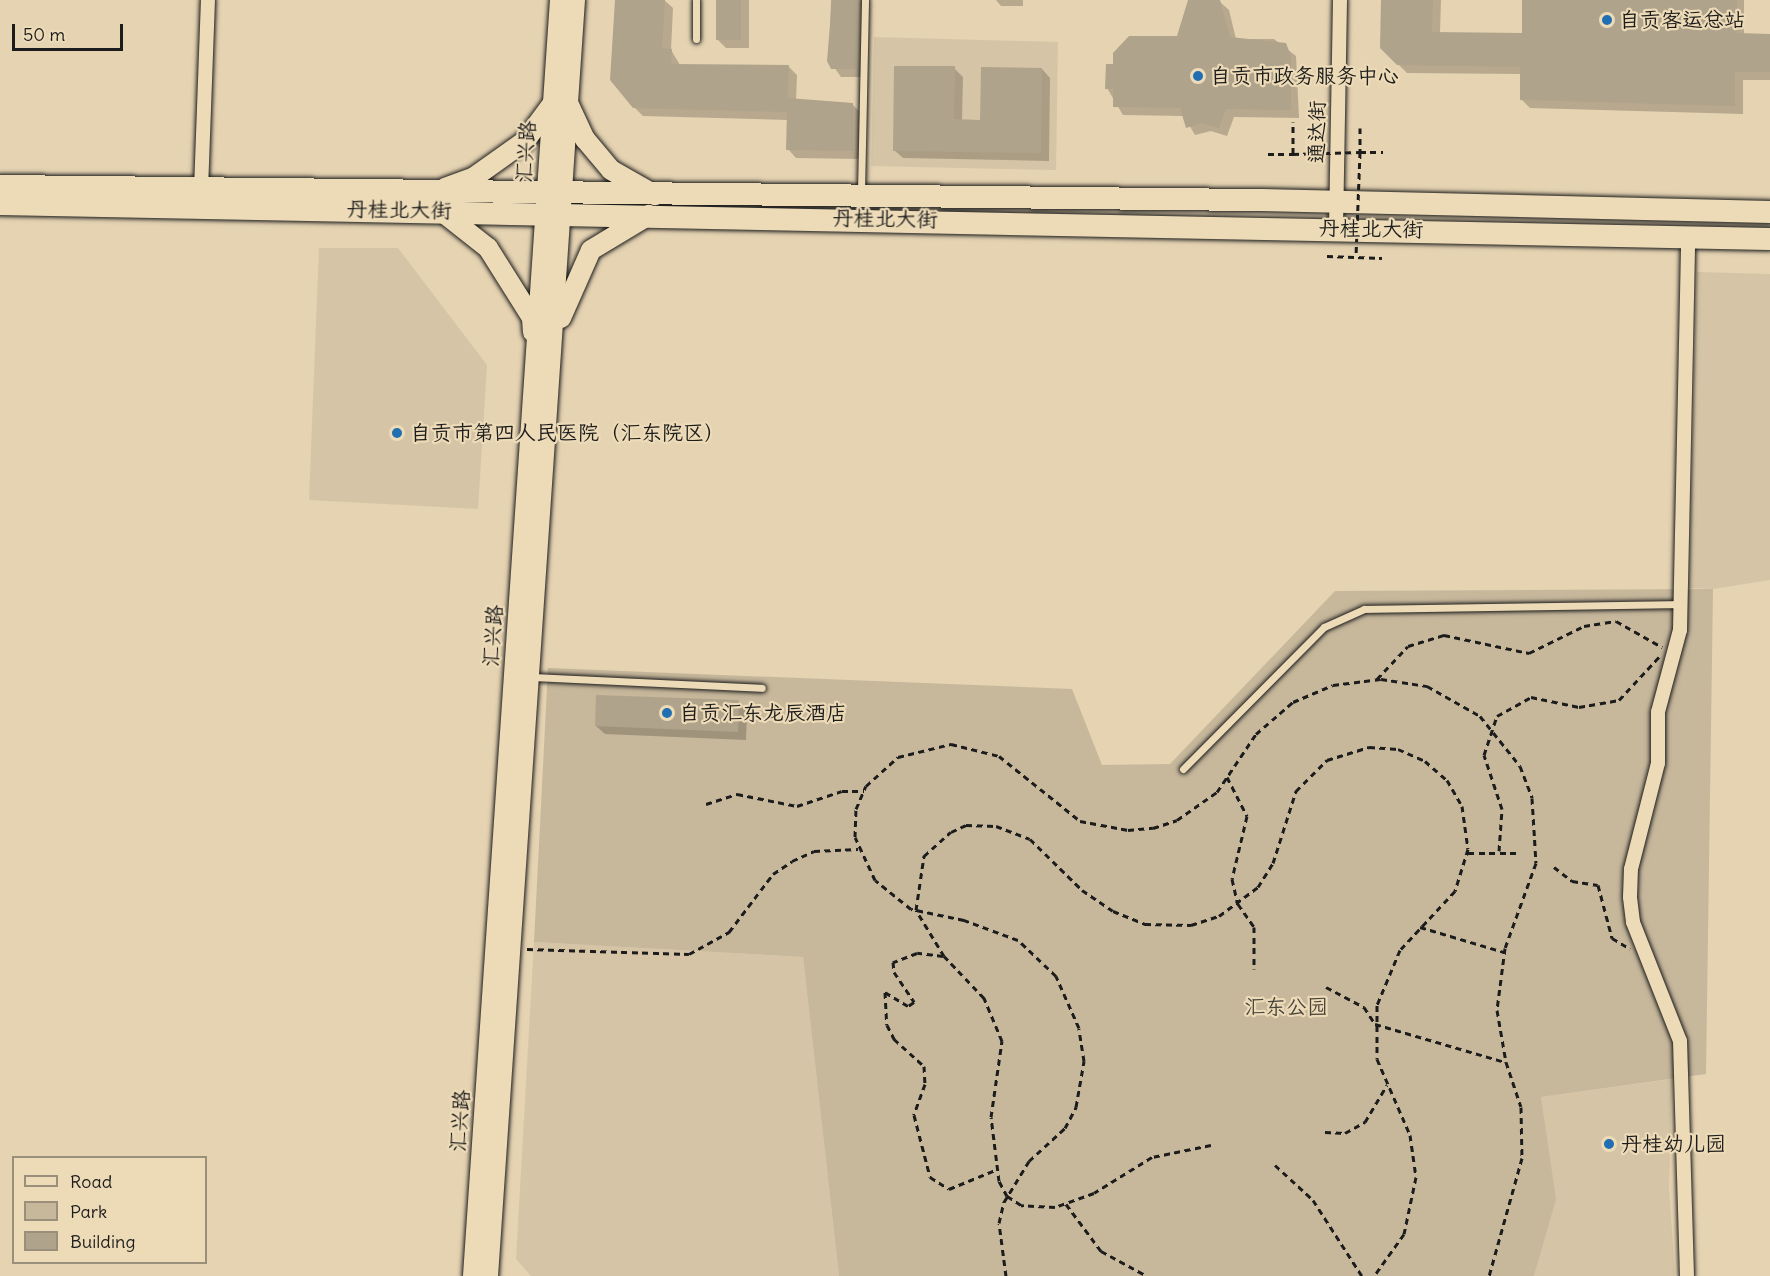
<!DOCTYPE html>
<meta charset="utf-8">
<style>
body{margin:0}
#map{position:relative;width:1770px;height:1276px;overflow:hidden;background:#e5d3b2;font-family:Delius,"LXGW WenKai TC",sans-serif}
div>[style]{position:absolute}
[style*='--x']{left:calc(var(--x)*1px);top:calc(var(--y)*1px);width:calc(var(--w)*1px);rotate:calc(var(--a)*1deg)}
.built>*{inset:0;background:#d5c5a6}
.green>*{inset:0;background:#c7b89c}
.shadow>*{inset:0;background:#0003}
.building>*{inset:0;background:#b0a38b}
.path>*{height:3px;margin-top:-1.5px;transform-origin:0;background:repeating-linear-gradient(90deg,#1c1c1c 0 6px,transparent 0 10.5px)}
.roads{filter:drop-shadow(0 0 2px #1c1c1c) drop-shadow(0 0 2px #1c1c1c)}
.lane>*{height:7px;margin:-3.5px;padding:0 3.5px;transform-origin:3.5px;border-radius:3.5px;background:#eddbb8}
.street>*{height:14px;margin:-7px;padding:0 7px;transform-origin:7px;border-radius:7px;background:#eddbb8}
.secondary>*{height:20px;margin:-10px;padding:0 10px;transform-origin:10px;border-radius:10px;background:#eddbb8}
.primary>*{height:22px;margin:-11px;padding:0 11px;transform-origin:11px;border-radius:11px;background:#eddbb8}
.path-bridge>*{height:3px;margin-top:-1.5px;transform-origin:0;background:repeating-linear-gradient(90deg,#1c1c1c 0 6px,transparent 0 10.5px)}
.dots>*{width:16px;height:16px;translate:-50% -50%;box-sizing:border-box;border:3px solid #eddbb8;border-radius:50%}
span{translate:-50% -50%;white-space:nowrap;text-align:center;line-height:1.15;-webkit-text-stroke:4.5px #eddbb8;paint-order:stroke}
.poi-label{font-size:21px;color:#1c1c1c}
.left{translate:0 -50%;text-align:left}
.street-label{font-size:21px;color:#1c1c1c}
.park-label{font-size:21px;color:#47433c}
.legend{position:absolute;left:12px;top:1156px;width:195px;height:108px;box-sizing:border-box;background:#eddbb8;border:2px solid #998f7a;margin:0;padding:8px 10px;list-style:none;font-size:18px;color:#1c1c1c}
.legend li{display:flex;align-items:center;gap:12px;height:30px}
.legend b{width:30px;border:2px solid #998f7a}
.scale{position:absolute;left:12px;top:24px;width:111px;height:27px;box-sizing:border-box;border:3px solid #1c1c1c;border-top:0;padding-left:8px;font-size:18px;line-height:21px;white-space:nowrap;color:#1c1c1c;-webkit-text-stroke:4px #eddbb8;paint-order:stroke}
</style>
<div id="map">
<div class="built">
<div style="clip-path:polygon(874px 37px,1058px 42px,1056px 170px,871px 166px)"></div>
<div style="clip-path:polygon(319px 248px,398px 248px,487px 365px,478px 509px,309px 500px)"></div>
<div style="clip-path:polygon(1697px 272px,1770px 274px,1770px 580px,1713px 589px,1689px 588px)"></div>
<div style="clip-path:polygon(534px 942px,803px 957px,839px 1276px,531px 1276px,516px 1259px)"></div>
<div style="clip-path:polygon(1672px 1079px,1669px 1188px,1675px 1276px,1534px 1276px,1555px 1199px,1541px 1097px)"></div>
</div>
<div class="green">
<div style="clip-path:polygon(1713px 589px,1706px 1074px,1541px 1097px,1556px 1199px,1534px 1276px,839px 1276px,803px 957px,534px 942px,548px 668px,1072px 689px,1102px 765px,1170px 764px,1335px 591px)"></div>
</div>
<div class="shadow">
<div style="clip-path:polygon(616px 0,664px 0,673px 8px,671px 50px,680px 65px,788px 66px,797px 75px,796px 100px,852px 104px,861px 113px,860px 159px,796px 158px,788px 149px,788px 120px,643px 116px,634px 107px)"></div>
<div style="clip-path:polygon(718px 0,749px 0,749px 48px,726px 48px,717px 39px)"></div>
<div style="clip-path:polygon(831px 0,865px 0,864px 77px,841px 77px,829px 60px)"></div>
<div style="clip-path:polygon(996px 0,1023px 0,1023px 6px,1001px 6px)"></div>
<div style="clip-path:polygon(1383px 0,1441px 0,1440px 33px,1523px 34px,1524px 0,1744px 0,1744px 35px,1770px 35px,1770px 80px,1743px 80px,1743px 114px,1530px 108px,1521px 99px,1522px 74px,1407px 73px,1382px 48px)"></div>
<div style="clip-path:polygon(1220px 2px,1229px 10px,1236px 39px,1274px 39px,1296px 56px,1299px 118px,1234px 117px,1227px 136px,1211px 131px,1195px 135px,1184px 116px,1123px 115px,1107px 88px,1114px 66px,1178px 38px)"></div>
<div style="clip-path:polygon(954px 68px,963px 77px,962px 121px,982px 121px,1042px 69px,1050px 78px,1049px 161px,903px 158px,894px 150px)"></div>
<div style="clip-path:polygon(739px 702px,747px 711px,746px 740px,605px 734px,596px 726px)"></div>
</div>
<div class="building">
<div style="clip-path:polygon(615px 0,665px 0,662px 48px,672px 49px,671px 64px,789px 65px,788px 98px,853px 103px,853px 151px,786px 150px,787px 112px,633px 108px,610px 80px)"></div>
<div style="clip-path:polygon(716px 0,741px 0,741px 40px,716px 40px)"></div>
<div style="clip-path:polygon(832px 0,857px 0,856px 69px,831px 69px,827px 61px)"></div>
<div style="clip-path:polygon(1188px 0,1220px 0,1230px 37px,1286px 43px,1291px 56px,1291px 110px,1226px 109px,1219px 128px,1202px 123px,1186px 128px,1180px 108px,1113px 107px,1113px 89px,1105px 89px,1106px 64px,1113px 64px,1113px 53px,1129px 36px,1177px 36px)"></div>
<div style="clip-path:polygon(1381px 0,1433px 0,1432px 32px,1522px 33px,1522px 0,1737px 0,1737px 33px,1770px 34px,1770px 72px,1735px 72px,1735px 106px,1520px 100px,1520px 67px,1397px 65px,1380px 48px)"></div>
<div style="clip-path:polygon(894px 66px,955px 66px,954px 119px,980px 120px,981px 67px,1042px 68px,1041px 153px,893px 151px)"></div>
<div style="clip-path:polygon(596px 695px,739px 700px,738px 732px,595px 726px)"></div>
</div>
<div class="path">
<div style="--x:1360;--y:128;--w:24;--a:90"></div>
<div style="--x:1360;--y:152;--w:23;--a:0"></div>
<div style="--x:1268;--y:154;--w:25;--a:0"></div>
<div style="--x:1293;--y:154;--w:32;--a:-90"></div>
<div style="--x:1327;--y:256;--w:55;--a:2.1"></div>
<div style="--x:1377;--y:679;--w:45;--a:-46.8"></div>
<div style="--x:1408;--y:646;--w:38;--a:-17"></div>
<div style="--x:1444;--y:635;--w:87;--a:12"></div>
<div style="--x:1529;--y:653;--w:61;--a:-26.1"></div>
<div style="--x:1584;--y:626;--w:32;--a:-9"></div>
<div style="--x:1616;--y:621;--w:53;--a:29.5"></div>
<div style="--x:1227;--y:777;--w:44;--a:62.9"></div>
<div style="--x:1247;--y:816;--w:65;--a:103.4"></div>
<div style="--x:1232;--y:879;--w:26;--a:77"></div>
<div style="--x:1238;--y:904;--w:28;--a:55"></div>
<div style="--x:1254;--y:927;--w:42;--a:90"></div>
<div style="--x:706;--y:804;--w:33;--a:-18"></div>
<div style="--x:737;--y:794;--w:61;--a:11.3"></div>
<div style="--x:797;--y:806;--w:47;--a:-18.4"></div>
<div style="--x:842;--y:791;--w:22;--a:0"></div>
<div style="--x:1499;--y:851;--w:42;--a:-85.9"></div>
<div style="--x:1502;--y:809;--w:57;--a:-108.4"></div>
<div style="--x:1484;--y:755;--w:41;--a:-71.6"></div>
<div style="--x:1497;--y:716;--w:39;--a:-29"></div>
<div style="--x:1531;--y:697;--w:49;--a:11.8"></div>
<div style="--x:1579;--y:707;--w:41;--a:-9.9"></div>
<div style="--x:1619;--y:700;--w:59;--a:-47.1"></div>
<div style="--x:1468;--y:853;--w:49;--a:0"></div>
<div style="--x:1554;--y:867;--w:23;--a:38"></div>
<div style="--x:1572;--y:881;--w:26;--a:9"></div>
<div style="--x:1598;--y:885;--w:55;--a:75.2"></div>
<div style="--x:1612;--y:938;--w:21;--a:31"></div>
<div style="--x:1420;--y:927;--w:88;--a:16.6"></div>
<div style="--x:527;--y:949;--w:162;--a:1.8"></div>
<div style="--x:689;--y:954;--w:46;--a:-28.8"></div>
<div style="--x:729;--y:932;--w:73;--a:-52.8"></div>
<div style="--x:773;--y:874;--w:23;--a:-34"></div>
<div style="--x:792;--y:861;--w:24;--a:-24"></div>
<div style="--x:814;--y:851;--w:44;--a:-2.6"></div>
<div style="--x:943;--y:956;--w:26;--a:-173"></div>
<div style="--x:917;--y:953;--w:26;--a:159"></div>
<div style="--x:893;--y:962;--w:10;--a:84"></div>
<div style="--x:894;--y:972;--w:36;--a:56"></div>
<div style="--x:914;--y:1002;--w:7;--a:146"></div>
<div style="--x:908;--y:1006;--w:27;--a:-149"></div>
<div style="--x:885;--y:992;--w:33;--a:87"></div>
<div style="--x:887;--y:1025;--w:16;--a:63"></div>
<div style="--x:894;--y:1039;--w:40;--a:42"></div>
<div style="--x:924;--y:1066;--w:18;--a:87"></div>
<div style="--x:925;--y:1084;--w:33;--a:110"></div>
<div style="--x:914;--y:1115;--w:64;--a:75.5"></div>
<div style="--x:930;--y:1177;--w:22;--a:32"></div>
<div style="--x:949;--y:1189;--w:53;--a:-22.2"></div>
<div style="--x:1326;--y:987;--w:43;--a:27.8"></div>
<div style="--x:1364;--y:1007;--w:20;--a:57"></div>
<div style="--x:1375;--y:1024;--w:135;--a:16.3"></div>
<div style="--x:1325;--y:1132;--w:20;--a:3"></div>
<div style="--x:1345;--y:1133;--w:23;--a:-29"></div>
<div style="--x:1365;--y:1122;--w:43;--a:-59.3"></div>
<div style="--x:1211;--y:1145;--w:60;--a:168.5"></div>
<div style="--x:1152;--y:1157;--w:68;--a:148.2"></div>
<div style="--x:1094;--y:1193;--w:41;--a:160.3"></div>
<div style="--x:1055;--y:1207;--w:34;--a:-177"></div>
<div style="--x:1021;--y:1205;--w:17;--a:-147"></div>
<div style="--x:1007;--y:1196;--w:17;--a:-118"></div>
<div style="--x:999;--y:1181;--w:64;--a:-97.1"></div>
<div style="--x:991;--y:1117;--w:77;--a:-81.8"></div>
<div style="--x:1002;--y:1041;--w:47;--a:-112.7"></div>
<div style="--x:984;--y:998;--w:58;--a:-133.6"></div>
<div style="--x:944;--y:956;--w:54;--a:-121.3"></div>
<div style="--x:916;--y:910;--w:55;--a:-81.6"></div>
<div style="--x:924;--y:856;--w:36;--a:-42"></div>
<div style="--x:951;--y:832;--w:17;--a:-25"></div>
<div style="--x:966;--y:825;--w:30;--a:2"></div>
<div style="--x:996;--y:826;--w:36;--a:21"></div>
<div style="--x:1030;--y:839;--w:73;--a:44.4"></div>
<div style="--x:1082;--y:890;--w:37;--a:34"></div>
<div style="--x:1113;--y:911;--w:35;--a:22"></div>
<div style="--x:1145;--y:924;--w:46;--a:1.2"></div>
<div style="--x:1191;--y:925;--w:29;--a:-18"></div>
<div style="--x:1219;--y:916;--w:49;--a:-36.6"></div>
<div style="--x:1258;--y:887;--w:28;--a:-58"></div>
<div style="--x:1273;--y:863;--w:76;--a:-72.3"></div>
<div style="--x:1296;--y:791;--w:44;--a:-45"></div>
<div style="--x:1327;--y:760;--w:44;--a:-17.2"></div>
<div style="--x:1369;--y:747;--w:29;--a:4"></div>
<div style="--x:1398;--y:749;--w:30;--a:24"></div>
<div style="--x:1425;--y:761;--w:29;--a:41"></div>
<div style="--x:1447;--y:780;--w:30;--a:60"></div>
<div style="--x:1462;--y:806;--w:43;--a:82.1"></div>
<div style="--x:1468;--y:849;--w:44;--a:107.2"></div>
<div style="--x:1455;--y:891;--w:81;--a:133"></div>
<div style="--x:1400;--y:950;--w:60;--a:112.7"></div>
<div style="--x:1377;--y:1005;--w:54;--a:90"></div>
<div style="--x:1377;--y:1059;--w:83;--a:66.5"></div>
<div style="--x:1410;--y:1135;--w:42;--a:81.9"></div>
<div style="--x:1416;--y:1177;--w:58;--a:101.9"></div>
<div style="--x:1404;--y:1234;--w:52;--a:125.5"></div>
<div style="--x:1275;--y:1165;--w:52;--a:42.6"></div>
<div style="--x:1313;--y:1200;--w:90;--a:57.2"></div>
<div style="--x:1066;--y:1204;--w:59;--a:53.3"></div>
<div style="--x:1101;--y:1251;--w:52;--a:28.5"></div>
<div style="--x:1006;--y:1276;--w:53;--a:-97.5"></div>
<div style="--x:999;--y:1223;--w:22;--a:-77"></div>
<div style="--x:1004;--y:1202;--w:48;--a:-58.6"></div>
<div style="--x:1029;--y:1161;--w:49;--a:-42.5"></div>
<div style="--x:1065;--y:1128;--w:24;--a:-62"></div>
<div style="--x:1076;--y:1107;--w:47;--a:-80.1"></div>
<div style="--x:1084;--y:1061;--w:33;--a:-99"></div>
<div style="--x:1079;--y:1028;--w:57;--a:-113.9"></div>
<div style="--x:1056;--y:976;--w:52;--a:-136.5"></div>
<div style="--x:1018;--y:940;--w:58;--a:-159.7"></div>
<div style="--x:964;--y:920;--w:54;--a:-168.3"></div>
<div style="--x:911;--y:909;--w:46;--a:-141.1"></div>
<div style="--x:875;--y:880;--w:47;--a:-114.9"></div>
<div style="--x:855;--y:837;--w:28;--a:-88"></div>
<div style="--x:856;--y:809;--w:25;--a:-67"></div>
<div style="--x:866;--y:786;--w:43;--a:-42.2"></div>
<div style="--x:898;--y:757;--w:55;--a:-13.8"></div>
<div style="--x:951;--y:744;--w:49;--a:14"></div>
<div style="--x:999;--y:756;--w:104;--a:38.7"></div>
<div style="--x:1080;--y:821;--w:49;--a:10.6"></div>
<div style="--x:1128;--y:830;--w:25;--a:-5"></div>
<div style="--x:1153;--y:828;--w:25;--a:-18"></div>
<div style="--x:1177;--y:820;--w:49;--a:-35"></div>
<div style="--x:1217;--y:792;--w:70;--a:-56.1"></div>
<div style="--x:1256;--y:734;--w:49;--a:-40.9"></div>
<div style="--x:1293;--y:702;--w:43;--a:-23"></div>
<div style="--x:1333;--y:685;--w:48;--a:-7.1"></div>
<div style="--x:1381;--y:679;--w:47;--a:8.7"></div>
<div style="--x:1427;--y:686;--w:61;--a:29.5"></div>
<div style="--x:1480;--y:716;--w:64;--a:51.3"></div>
<div style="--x:1520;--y:766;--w:34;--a:69"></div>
<div style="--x:1532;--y:798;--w:65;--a:86.5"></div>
<div style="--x:1536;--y:863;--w:90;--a:110"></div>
<div style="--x:1505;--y:948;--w:63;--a:97.4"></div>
<div style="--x:1497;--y:1010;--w:53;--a:80.2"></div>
<div style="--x:1506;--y:1062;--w:47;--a:71.6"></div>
<div style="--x:1521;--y:1107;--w:51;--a:88.9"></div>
<div style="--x:1522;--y:1158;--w:123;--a:105.6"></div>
</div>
<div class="roads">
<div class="lane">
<div style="--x:696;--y:39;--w:39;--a:-90"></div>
<div style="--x:861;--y:192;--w:192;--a:-88.8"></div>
<div style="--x:531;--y:677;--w:231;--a:2.7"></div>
<div style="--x:1183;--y:769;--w:200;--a:-45.2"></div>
<div style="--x:1324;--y:627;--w:44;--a:-24.2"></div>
<div style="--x:1364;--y:609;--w:317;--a:-0.9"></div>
</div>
<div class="street">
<div style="--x:201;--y:190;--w:190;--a:-87.9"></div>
<div style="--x:1336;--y:229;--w:229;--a:-89"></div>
<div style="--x:1687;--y:1276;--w:235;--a:-91.7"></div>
<div style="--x:1680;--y:1041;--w:128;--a:-111.6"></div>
<div style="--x:1633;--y:922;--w:25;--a:-97"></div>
<div style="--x:1630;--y:897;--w:28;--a:-88"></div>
<div style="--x:1631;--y:869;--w:109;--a:-75.7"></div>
<div style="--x:1658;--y:763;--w:51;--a:-90"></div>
<div style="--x:1658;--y:712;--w:85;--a:-75"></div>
<div style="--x:1680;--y:630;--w:394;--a:-88.8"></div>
</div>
<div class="secondary">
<div style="--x:569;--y:105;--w:38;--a:65"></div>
<div style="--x:585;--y:139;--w:40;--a:50"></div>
<div style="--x:611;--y:170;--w:51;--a:29.6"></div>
<div style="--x:445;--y:188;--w:30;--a:-20"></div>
<div style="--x:473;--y:178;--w:64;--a:-35.4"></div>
<div style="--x:525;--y:141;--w:47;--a:-53.6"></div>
<div style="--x:441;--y:211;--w:60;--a:38.2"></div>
<div style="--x:488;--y:248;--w:83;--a:57.8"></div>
<div style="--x:532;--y:318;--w:14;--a:86"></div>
<div style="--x:561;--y:318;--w:74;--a:-66.2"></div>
<div style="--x:591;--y:250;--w:68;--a:-31.1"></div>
<div style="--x:473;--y:1276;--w:1279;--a:-86.1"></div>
<div style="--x:488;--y:1276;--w:1279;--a:-86.1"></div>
</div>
<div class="primary">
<div style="--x:0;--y:186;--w:1261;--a:0.64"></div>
<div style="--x:1261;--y:200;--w:509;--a:1.35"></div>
<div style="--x:0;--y:204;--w:1770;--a:1.13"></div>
</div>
</div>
<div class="path-bridge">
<div style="--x:1293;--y:154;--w:67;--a:-1.7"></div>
<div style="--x:1360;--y:152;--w:104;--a:92.2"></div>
</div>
<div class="dots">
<div style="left:1607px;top:20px;background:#1f6fb2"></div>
<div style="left:1198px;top:76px;background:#1f6fb2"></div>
<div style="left:397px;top:433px;background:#1f6fb2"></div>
<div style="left:667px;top:713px;background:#1f6fb2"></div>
<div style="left:1609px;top:1144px;background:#1f6fb2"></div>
</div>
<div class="poi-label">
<span class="left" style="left:1619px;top:20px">自贡客运总站</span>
<span class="left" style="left:1210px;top:76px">自贡市政务服务中心</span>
<span class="left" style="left:410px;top:433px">自贡市第四人民医院（汇东院区）</span>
<span class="left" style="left:679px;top:713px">自贡汇东龙辰酒店</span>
<span class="left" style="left:1621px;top:1144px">丹桂幼儿园</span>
</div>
<div class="street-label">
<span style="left:1317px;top:132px;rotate:-89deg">通达街</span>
<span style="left:526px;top:152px;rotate:-86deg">汇兴路</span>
<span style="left:399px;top:210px;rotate:1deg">丹桂北大街</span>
<span style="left:885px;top:219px;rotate:1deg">丹桂北大街</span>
<span style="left:1371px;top:229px;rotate:1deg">丹桂北大街</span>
<span style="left:493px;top:636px;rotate:-86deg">汇兴路</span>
<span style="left:460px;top:1121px;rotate:-86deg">汇兴路</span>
</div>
<div class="park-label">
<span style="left:1286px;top:1007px">汇东公园</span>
</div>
<ul class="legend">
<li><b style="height:8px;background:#eddbb8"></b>Road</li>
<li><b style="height:16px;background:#c7b89c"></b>Park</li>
<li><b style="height:16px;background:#b0a38b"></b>Building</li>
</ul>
<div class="scale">50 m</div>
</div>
